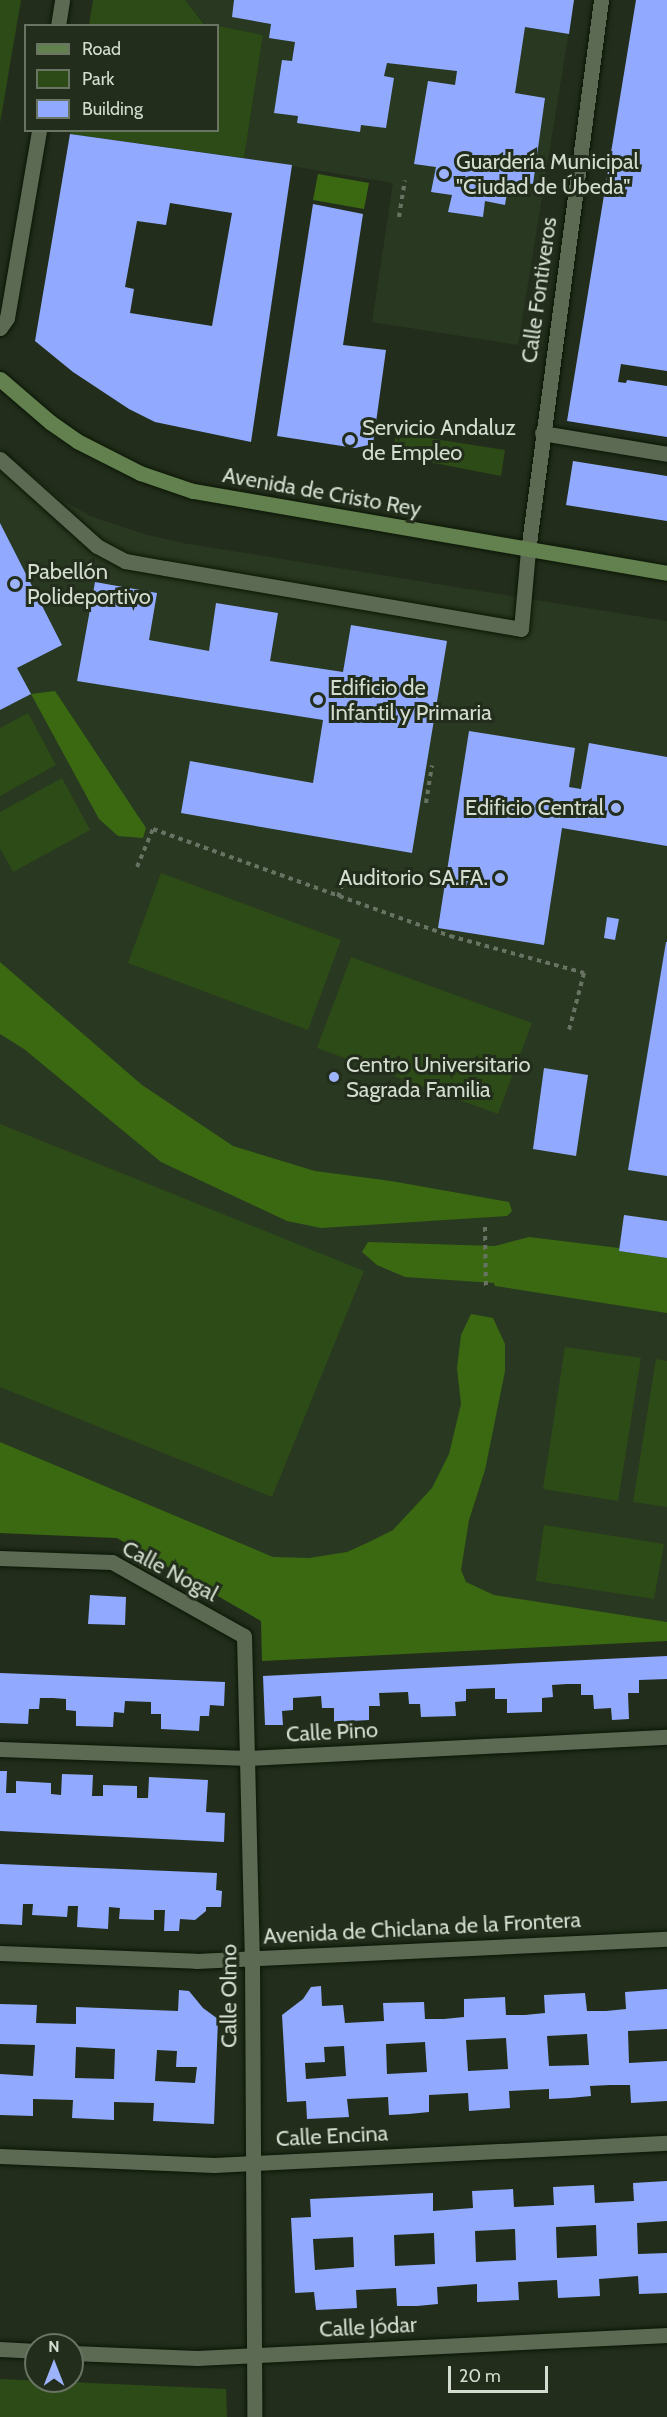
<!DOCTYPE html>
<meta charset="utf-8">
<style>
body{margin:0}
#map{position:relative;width:667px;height:2417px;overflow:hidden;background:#222e1b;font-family:Cabin,sans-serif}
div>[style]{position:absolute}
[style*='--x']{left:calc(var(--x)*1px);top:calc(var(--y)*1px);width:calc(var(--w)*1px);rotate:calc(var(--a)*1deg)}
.built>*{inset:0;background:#293820}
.green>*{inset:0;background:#2d4b17}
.forest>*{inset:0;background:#3a6912}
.water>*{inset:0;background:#3b6912}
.building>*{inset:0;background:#91aaff}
.path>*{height:4px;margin-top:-2px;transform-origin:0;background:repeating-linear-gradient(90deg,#697363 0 4.5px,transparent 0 9px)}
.roads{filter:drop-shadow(0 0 2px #0b1605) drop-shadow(0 0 2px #0b1605)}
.lane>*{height:15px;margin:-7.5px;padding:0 7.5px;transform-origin:7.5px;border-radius:7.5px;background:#5c6a54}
.street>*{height:15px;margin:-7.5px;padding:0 7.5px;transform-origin:7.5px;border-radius:7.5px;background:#5c6a54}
.secondary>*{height:15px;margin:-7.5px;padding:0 7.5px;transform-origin:7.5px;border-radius:7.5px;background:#63804f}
.dots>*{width:16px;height:16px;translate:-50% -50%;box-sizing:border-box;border:3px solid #222e1b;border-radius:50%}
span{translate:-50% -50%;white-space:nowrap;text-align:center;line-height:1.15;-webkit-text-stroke:6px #222e1b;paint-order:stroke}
.poi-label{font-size:22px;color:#d4dcd0}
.left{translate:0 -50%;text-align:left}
.right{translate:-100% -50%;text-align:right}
.street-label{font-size:22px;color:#d4dcd0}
.legend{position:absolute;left:24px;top:24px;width:195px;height:108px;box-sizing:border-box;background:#222e1b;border:2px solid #697463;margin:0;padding:8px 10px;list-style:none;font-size:18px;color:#d4dcd0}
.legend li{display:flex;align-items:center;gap:12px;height:30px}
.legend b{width:30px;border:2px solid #697463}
.north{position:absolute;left:24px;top:2333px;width:60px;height:60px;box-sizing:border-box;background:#222e1b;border:2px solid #697463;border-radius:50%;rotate:0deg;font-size:16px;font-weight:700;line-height:24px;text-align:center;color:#d4dcd0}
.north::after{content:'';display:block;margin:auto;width:21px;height:27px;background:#9db4fd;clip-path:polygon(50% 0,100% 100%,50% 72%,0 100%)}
.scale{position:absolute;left:448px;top:2366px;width:100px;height:27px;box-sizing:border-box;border:3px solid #d4dcd0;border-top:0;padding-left:8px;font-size:18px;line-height:21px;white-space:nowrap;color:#d4dcd0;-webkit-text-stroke:4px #222e1b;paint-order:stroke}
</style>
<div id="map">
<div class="built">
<div style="clip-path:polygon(185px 0,574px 0,518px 345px,372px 322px,393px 183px,244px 158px,263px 35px,205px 24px)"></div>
<div style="clip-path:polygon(0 449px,62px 500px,90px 516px,144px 534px,183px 543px,667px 621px,667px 1641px,262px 1661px,261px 1621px,117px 1538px,0 1533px)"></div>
</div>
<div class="green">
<div style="clip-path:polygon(0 0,21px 0,0 123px)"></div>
<div style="clip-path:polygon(93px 0,185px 0,204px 24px,213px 25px,89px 25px)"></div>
<div style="clip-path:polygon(218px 26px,263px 35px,244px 158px,70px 134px,71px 130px,218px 130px)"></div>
<div style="clip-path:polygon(396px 433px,505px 450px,501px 476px,393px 455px)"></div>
<div style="clip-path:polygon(28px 713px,56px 765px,0 796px,0 728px)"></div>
<div style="clip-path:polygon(62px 778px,90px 830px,13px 872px,0 848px,0 812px)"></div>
<div style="clip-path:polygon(161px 873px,341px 940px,308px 1030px,128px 963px)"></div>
<div style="clip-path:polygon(351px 957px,532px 1023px,498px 1114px,317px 1048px)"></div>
<div style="clip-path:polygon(0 1124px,364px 1271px,272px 1497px,0 1387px)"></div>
<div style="clip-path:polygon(565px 1347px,641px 1358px,618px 1501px,543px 1489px)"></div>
<div style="clip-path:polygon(656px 1359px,667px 1361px,667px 1507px,633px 1502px)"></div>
<div style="clip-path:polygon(544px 1525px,664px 1544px,654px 1599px,536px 1581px)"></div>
<div style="clip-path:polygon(0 2379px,226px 2389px,227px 2417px,0 2417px)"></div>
</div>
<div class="forest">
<div style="clip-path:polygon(55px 691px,146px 828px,143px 838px,118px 836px,99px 819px,31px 694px)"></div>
<div style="clip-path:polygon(0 962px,142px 1085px,233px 1146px,315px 1171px,391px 1181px,509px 1202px,512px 1211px,507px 1216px,321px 1228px,287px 1221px,161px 1162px,24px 1049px,0 1034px)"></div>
<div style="clip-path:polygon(529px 1237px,619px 1248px,619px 1251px,667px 1258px,667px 1313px,495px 1286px,494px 1283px,405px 1277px,377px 1265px,362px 1252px,368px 1242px,495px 1246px)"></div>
<div style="clip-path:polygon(471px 1314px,493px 1318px,505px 1344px,505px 1371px,485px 1470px,469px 1520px,461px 1570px,466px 1582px,494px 1595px,667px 1622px,667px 1641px,262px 1661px,261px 1621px,117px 1538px,0 1533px,0 1442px,273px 1557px,309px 1558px,347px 1552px,369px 1542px,393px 1530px,432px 1488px,449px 1454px,461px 1404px,457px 1368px,461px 1335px)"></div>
</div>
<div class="water">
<div style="clip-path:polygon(318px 174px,369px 183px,364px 209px,313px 200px)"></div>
</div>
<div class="building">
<div style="clip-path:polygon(234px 0,574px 0,569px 34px,525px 27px,515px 93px,545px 98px,533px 184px,509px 181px,505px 205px,485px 201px,483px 217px,448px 212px,452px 195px,431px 192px,436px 167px,414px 164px,428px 81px,455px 85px,457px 71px,387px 63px,384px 76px,394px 78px,386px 128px,361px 125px,360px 132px,297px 123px,298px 116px,274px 113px,282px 60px,292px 61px,295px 42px,269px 38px,271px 24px,232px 17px)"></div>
<div style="clip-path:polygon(636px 0,667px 0,667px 371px,621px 364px,618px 382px,626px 383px,627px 380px,667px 386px,667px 437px,567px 421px)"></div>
<div style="clip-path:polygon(evenodd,70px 134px,292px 165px,251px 442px,155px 422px,129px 409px,73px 372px,35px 341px,70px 134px,170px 203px,232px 213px,212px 326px,130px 313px,134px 289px,125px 287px,137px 221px,166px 225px,170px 203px)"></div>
<div style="clip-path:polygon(313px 204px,363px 214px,343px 345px,386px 350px,373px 444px,355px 448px,277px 436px)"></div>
<div style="clip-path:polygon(573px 461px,667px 476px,667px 521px,566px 505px)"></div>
<div style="clip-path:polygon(0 523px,62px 645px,17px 668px,31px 694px,0 710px)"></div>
<div style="clip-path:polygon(95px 582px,157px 593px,149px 640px,209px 651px,216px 603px,278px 613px,270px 661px,343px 672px,351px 625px,447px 641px,412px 853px,181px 813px,190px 761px,313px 783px,323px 720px,77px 681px)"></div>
<div style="clip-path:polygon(469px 731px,575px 748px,569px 787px,581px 789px,589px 743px,667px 757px,667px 846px,562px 828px,544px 945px,438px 928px)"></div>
<div style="clip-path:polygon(607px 917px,619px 919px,615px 940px,604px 938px)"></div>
<div style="clip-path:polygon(666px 942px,667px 942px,667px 1176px,628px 1170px)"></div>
<div style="clip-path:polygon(544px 1068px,588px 1075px,576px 1156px,533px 1149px)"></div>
<div style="clip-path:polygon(624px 1215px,667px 1221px,667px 1258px,619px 1251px)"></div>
<div style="clip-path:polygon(90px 1595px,126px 1597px,125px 1625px,88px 1624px)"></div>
<div style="clip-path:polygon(667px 1656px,667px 1679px,639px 1680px,639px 1693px,628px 1693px,629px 1719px,612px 1720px,611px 1708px,594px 1709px,593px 1695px,581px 1695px,581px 1684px,567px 1684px,552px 1685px,553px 1697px,542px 1698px,542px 1712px,507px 1713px,507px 1699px,495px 1699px,495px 1688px,466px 1689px,466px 1701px,455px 1702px,456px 1716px,421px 1717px,420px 1704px,409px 1704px,408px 1692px,379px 1693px,380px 1706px,369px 1706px,369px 1720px,334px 1722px,334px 1708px,322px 1708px,321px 1696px,293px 1698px,293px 1710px,282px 1711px,283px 1725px,265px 1725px,263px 1676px)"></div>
<div style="clip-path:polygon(0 1673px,225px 1682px,224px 1706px,210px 1705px,209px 1716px,200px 1716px,199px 1731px,161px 1729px,161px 1714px,151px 1714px,151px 1702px,125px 1701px,124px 1713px,114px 1712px,113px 1727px,76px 1726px,76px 1711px,66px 1710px,66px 1699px,53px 1698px,40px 1698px,39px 1709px,29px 1709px,28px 1724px,0 1723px)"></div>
<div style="clip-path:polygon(0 1771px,7px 1771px,6px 1793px,16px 1793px,16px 1781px,51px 1783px,51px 1794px,61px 1795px,62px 1774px,93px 1775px,92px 1796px,103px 1796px,103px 1785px,137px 1786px,137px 1798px,148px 1798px,149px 1777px,208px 1780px,206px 1812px,225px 1813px,224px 1842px,0 1831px)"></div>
<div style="clip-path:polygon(0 1864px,217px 1873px,216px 1890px,222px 1891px,221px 1907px,206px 1907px,206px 1911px,195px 1920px,180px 1919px,179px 1931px,164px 1931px,165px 1910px,154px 1910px,154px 1920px,119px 1919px,120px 1908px,109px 1907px,108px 1929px,93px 1928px,77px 1927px,78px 1906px,68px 1906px,67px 1917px,32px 1915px,33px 1904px,23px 1904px,22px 1925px,0 1924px)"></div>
<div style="clip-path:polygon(evenodd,321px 1986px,322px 2006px,343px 2005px,345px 2023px,384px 2021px,383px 2003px,424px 2002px,425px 2019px,444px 2019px,464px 2017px,464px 1999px,505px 1997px,506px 2015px,525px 2015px,545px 2013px,544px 1995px,585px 1993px,587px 2011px,606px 2011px,626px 2009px,625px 1992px,667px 1989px,667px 2029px,628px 2031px,629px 2063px,667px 2061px,667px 2101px,631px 2103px,630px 2085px,610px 2085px,590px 2086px,591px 2096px,570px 2098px,549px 2099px,549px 2089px,509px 2091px,510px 2108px,469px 2111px,468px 2093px,429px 2095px,429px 2112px,409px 2114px,389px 2115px,388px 2097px,347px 2099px,349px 2117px,307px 2119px,306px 2101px,287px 2102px,282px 2015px,303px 1999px,311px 1987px,321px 1986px,587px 2034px,589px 2065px,549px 2066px,547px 2036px,587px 2034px,321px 1986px,506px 2038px,508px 2069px,468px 2071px,466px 2040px,506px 2038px,321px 1986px,425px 2042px,427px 2072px,387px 2074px,386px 2044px,425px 2042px,321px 1986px,344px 2046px,346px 2076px,306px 2079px,305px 2063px,325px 2062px,324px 2047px,344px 2046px)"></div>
<div style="clip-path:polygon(evenodd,179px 1990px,189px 1991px,203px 2008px,218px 2019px,214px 2124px,153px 2121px,154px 2103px,114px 2102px,114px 2120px,72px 2118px,73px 2100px,33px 2099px,33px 2116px,0 2115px,0 2074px,33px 2076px,35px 2045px,0 2044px,0 2004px,37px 2005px,36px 2023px,76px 2024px,76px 2007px,178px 2011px,179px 1990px,76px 2047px,115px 2049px,114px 2079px,75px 2078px,76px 2047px,179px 1990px,157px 2050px,177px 2051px,176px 2067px,197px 2067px,195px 2083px,155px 2081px,157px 2050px)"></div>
<div style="clip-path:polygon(evenodd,667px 2181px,667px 2221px,637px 2223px,638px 2254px,667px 2253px,667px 2293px,639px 2294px,638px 2276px,599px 2279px,600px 2296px,558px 2298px,557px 2280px,518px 2282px,519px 2300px,477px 2302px,477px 2284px,437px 2287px,438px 2304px,417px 2306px,397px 2306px,396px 2288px,356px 2290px,357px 2308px,337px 2309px,316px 2310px,314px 2292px,295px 2293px,291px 2218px,311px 2217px,310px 2199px,433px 2193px,433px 2211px,473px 2208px,472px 2191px,513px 2189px,514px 2207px,554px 2205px,553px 2187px,594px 2185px,595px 2203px,634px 2201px,633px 2183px,667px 2181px,596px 2225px,597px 2256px,557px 2258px,556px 2227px,596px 2225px,667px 2181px,515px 2229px,516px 2260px,476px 2262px,475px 2231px,515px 2229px,667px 2181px,434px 2233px,435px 2264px,395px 2266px,394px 2235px,434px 2233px,667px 2181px,353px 2237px,354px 2267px,315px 2270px,313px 2239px,353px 2237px)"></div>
</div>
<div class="path">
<div style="--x:399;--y:217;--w:37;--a:-81"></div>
<div style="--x:426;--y:803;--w:38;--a:-81"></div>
<div style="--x:137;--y:867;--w:41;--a:-67.2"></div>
<div style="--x:153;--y:829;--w:316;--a:19.8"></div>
<div style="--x:450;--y:936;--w:139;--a:15.4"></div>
<div style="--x:584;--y:973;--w:59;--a:104.7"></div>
<div style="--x:338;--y:897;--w:21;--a:-71"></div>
<div style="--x:485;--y:1227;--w:63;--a:89.1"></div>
</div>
<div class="roads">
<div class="lane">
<div style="--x:0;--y:459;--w:130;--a:41.9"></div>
<div style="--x:97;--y:546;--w:32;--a:28"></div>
<div style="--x:125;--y:561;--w:41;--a:9.9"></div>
<div style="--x:165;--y:568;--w:361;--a:9.7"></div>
<div style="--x:521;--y:629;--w:78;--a:-84.9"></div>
</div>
<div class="street">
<div style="--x:58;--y:26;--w:26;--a:-81"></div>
<div style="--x:0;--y:328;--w:12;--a:-55"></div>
<div style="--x:7;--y:318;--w:191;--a:-80.3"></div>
<div style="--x:542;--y:433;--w:127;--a:9.5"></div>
<div style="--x:528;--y:551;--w:556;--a:-82.45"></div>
<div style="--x:0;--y:1558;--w:112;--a:2"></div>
<div style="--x:112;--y:1562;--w:151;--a:29.3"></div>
<div style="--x:244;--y:1636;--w:323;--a:88.6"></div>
<div style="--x:252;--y:1959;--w:458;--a:89.7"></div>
<div style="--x:0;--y:1749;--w:248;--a:2.1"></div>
<div style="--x:248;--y:1758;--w:420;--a:-2.9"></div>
<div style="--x:0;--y:1953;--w:196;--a:2.3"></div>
<div style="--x:196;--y:1961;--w:472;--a:-2.7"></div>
<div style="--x:0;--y:2156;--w:214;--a:2.4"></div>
<div style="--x:214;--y:2165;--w:454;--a:-2.8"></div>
<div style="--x:0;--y:2349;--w:36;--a:3"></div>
<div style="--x:72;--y:2353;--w:125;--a:2.3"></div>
<div style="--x:197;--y:2358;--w:471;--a:-2.8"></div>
</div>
<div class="secondary">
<div style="--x:0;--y:379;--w:66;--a:40.7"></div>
<div style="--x:50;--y:422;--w:33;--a:35"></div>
<div style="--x:77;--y:441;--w:71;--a:26.9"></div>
<div style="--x:140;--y:473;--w:56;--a:18.8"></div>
<div style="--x:193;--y:491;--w:481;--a:9.8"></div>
</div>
</div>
<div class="dots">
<div style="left:444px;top:174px;background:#9db4fd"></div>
<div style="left:350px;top:440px;background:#9db4fd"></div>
<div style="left:15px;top:584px;background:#9db4fd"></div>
<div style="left:318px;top:700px;background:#9db4fd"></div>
<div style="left:616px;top:808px;background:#9db4fd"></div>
<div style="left:500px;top:878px;background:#9db4fd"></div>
<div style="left:334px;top:1077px;background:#9db4fd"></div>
</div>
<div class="poi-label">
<span class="left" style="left:456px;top:174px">Guardería Municipal<br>"Ciudad de Úbeda"</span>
<span class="left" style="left:362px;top:440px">Servicio Andaluz<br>de Empleo</span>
<span class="left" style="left:27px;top:584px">Pabellón<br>Polideportivo</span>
<span class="left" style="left:330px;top:700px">Edificio de<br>Infantil y Primaria</span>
<span class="right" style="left:604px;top:808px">Edificio Central</span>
<span class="right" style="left:488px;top:878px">Auditorio SA.FA.</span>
<span class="left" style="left:346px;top:1077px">Centro Universitario<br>Sagrada Familia</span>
</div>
<div class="street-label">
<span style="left:539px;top:290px;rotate:-82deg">Calle Fontiveros</span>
<span style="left:322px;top:492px;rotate:10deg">Avenida de Cristo Rey</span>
<span style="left:170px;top:1571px;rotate:28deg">Calle Nogal</span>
<span style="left:332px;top:1732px;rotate:-3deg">Calle Pino</span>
<span style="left:422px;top:1928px;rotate:-3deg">Avenida de Chiclana de la Frontera</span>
<span style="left:229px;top:1996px;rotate:-90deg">Calle Olmo</span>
<span style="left:332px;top:2136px;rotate:-3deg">Calle Encina</span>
<span style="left:368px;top:2327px;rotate:-3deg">Calle Jódar</span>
</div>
<ul class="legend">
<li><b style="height:8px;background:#63804f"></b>Road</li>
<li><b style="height:16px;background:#2d4b17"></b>Park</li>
<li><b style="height:16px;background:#91aaff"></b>Building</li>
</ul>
<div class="north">N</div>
<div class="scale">20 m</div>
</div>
